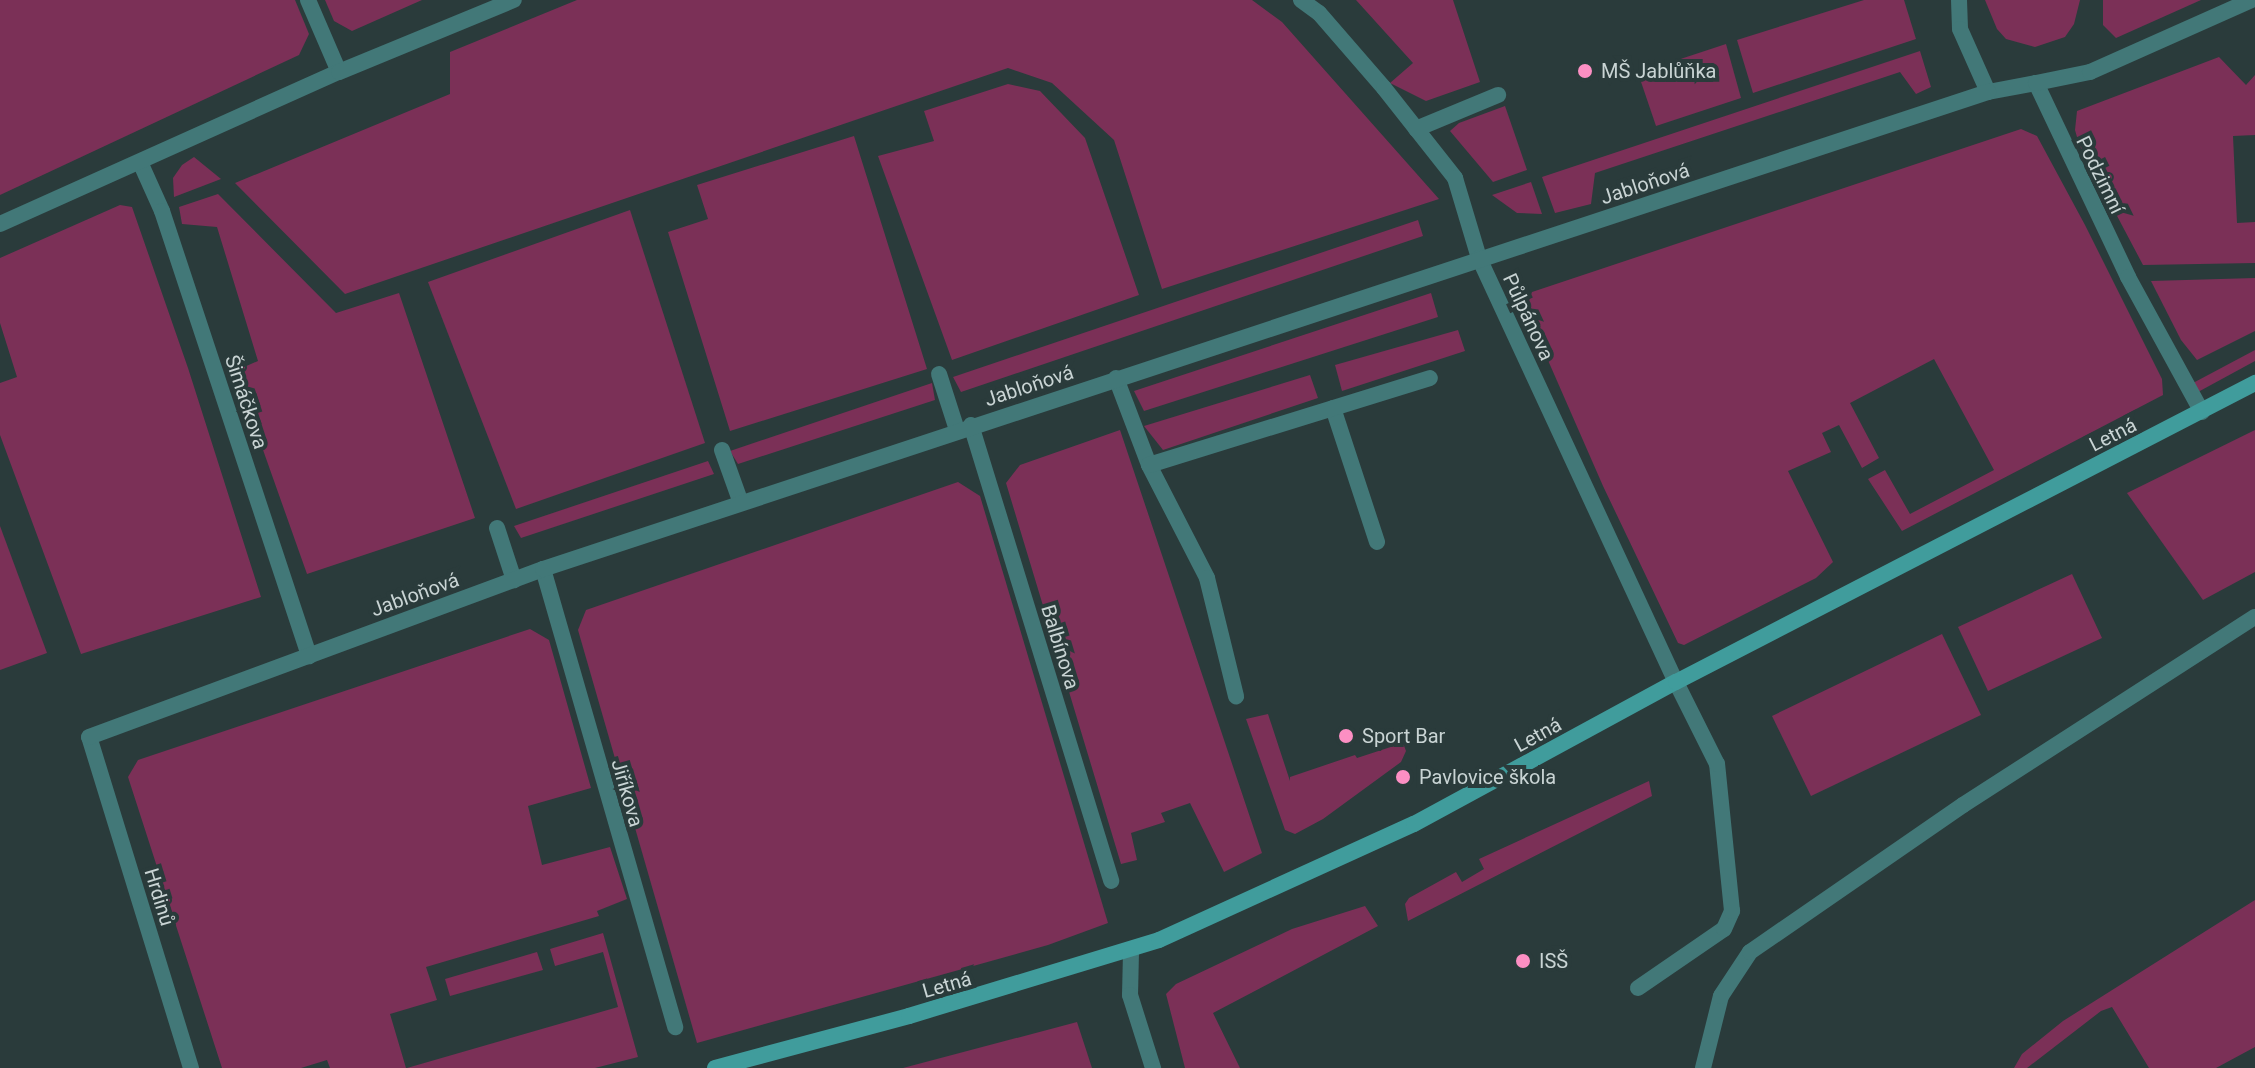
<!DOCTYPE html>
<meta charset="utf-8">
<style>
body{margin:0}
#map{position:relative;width:2255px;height:1068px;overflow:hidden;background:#2a3b3b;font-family:Roboto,sans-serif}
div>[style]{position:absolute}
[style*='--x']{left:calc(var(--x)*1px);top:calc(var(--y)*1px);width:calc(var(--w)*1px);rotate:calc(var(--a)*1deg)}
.green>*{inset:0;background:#7b3057}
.lane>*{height:16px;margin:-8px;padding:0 8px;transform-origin:8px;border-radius:8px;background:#427878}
.street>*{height:16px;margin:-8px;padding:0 8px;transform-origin:8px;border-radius:8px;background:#427878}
.secondary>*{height:16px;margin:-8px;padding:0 8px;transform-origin:8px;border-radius:8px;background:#409c9c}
.dots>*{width:22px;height:22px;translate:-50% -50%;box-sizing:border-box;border:4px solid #2a3b3b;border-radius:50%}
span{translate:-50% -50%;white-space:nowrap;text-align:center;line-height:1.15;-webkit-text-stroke:8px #2a3b3b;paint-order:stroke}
.poi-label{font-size:20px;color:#c9d4d4}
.left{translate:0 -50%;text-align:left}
.street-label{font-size:20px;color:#c9d4d4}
</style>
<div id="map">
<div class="green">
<div style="clip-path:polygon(0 0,295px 0,309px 34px,299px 55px,0 195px)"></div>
<div style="clip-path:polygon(325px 0,422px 0,352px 31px,334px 21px)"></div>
<div style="clip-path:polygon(577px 0,1252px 0,1282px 22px,1439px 199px,1162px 289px,1114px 140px,1052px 83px,1008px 68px,345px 294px,235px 183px,450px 94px,450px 52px)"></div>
<div style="clip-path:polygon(1356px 0,1453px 0,1480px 82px,1426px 101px,1390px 83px,1413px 63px)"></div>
<div style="clip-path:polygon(1864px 0,1904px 0,1916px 39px,1753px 93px,1737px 40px)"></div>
<div style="clip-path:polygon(1985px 0,2080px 0,2074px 24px,2065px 37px,2035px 47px,2006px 39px,1997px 29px)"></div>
<div style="clip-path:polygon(2103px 0,2201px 0,2116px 38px,2103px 25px)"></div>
<div style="clip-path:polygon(1726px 44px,1741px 98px,1656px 126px,1638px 73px)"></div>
<div style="clip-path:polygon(1920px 51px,1931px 87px,1916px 94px,1900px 72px,1595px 173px,1591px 204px,1555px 213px,1542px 177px)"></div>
<div style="clip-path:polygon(2219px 57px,2246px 85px,2255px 75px,2255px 135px,2233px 136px,2237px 223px,2255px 222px,2255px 263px,2143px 265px,2079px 144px,2075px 130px,2077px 111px)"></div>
<div style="clip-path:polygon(1008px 84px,1040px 91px,1085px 138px,1139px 295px,952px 360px,878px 156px,934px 141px,924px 111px)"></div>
<div style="clip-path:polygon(1505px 106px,1527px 170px,1493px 182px,1450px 131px,1459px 123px)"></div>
<div style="clip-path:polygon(2021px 129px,2037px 136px,2085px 225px,2162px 379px,2163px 395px,1902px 531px,1868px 479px,1885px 470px,1910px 514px,1994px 470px,1934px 359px,1850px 403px,1879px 458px,1862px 468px,1839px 425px,1822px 433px,1831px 452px,1788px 471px,1833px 562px,1816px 578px,1684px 645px,1678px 643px,1603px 486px,1526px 310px,1532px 292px)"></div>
<div style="clip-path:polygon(854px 136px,927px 369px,730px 431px,668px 232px,708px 219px,697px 185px)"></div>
<div style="clip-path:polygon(194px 157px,221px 179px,174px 197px,173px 178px,182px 165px)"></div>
<div style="clip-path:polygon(1531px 182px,1542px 214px,1517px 213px,1492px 195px)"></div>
<div style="clip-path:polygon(218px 194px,336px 313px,399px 293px,475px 518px,307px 574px,235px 371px,258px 361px,217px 227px,182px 224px,179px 207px)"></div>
<div style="clip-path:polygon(120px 205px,132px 207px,188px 368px,261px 597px,81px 654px,0 435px,0 383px,17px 377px,0 323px,0 258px)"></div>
<div style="clip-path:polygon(630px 210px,705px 443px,516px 509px,428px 282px)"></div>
<div style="clip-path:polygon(1418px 220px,1423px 236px,961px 392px,953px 377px)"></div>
<div style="clip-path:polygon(2255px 278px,2255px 331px,2197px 360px,2181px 340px,2151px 281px)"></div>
<div style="clip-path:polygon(1431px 293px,1438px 317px,1144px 411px,1134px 391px)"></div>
<div style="clip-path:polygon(1458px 330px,1465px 351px,1342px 391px,1335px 365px)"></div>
<div style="clip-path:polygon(2255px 350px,2255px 361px,2198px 392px,2193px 383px)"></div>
<div style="clip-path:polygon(1310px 375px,1318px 398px,1163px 450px,1144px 426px)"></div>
<div style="clip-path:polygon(932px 383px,935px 400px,738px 464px,730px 451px)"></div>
<div style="clip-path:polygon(1120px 430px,1262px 853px,1224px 872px,1190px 803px,1161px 813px,1165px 822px,1131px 833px,1137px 860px,1121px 864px,1006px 483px,1020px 465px)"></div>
<div style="clip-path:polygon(2255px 430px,2255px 572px,2203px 600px,2127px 493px)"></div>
<div style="clip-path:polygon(708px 461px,714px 474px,521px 538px,514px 526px)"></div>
<div style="clip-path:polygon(958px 482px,980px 496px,1108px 923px,1048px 945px,697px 1043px,578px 630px,586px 610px)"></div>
<div style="clip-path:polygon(0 526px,47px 653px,0 670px)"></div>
<div style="clip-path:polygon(2072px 574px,2102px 638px,1988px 691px,1958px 627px)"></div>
<div style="clip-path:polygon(530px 629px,549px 640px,591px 788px,528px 806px,542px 865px,610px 847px,627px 899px,597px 911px,599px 916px,426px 967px,437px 1000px,390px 1014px,406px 1068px,330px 1068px,327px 1060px,301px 1068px,222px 1068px,128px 777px,138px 760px)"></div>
<div style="clip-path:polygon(1942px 634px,1981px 715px,1811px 796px,1772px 716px)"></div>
<div style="clip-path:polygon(1268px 714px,1290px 781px,1290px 777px,1355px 755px,1357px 758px,1403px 743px,1406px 751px,1401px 762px,1323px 819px,1295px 834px,1285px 830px,1246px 719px)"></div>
<div style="clip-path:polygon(1649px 781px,1652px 796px,1408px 921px,1405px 904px,1409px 898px,1456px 872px,1462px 882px,1484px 869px,1479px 859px)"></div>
<div style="clip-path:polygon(2255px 900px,2255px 1047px,2216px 1068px,2149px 1068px,2112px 1007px,2101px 1011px,2027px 1068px,2014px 1068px,2022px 1054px,2063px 1021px)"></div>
<div style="clip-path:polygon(1365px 906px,1378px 926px,1213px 1013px,1240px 1068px,1185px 1068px,1166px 994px,1176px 984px,1292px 929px)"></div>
<div style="clip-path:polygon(603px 933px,638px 1057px,595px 1068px,407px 1068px,618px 1007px,603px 952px,555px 966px,550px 949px)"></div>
<div style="clip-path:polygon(537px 952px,543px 970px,450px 996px,445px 979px)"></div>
<div style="clip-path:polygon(1077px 1022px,1092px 1068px,903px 1068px)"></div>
</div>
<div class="lane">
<div style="--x:1416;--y:129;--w:89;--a:-22.5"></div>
<div style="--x:939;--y:374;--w:59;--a:72.2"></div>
<div style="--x:1116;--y:378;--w:93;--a:69.2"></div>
<div style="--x:1149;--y:465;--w:127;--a:62.8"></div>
<div style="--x:1207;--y:578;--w:122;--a:76.2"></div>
<div style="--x:1333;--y:408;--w:141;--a:71.8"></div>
<div style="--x:722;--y:450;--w:56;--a:70.3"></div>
<div style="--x:1149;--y:465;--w:294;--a:-17.2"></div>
<div style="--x:497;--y:528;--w:55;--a:71.9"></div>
<div style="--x:1638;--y:988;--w:104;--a:-34.5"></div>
<div style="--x:1724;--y:929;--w:20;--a:-66"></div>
<div style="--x:1732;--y:911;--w:148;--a:-95.8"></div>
<div style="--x:1717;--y:764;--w:92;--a:-116.6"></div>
<div style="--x:1703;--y:1068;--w:74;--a:-76"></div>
<div style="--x:1721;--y:996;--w:53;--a:-56.6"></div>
<div style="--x:1750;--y:952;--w:259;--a:-34.6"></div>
<div style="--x:1963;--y:805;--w:347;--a:-32.8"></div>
</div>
<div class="street">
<div style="--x:308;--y:0;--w:78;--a:66.7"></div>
<div style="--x:1301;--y:0;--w:22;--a:36"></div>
<div style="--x:1319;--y:13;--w:99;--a:49.1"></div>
<div style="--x:1384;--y:88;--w:115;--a:51.7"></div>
<div style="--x:1455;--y:178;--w:84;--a:73.3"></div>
<div style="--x:1479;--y:258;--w:468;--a:65.1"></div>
<div style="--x:1959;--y:0;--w:29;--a:88"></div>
<div style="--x:1960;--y:29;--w:69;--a:66"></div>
<div style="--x:1988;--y:92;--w:49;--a:-10.6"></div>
<div style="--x:2036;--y:83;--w:215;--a:64.6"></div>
<div style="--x:2128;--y:277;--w:154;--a:61.3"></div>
<div style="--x:2036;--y:83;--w:55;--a:-11.5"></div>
<div style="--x:2090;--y:72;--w:177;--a:-24"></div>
<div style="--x:140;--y:162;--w:54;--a:65.8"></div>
<div style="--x:162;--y:211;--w:469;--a:71.7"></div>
<div style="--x:0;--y:224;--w:372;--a:-24.2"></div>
<div style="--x:339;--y:72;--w:189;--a:-22.4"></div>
<div style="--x:971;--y:425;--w:477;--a:72.9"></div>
<div style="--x:543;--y:569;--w:477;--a:73.9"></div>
<div style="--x:1131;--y:952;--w:43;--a:91.3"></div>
<div style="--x:1130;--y:995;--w:77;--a:72.5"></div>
<div style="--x:191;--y:1068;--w:346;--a:-107.1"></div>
<div style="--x:89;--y:737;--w:484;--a:-20.3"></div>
<div style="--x:543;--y:569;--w:1522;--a:-18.27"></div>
</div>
<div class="secondary">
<div style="--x:715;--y:1068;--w:201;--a:-15"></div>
<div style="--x:909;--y:1016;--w:261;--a:-16.9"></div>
<div style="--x:1159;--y:940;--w:280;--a:-24.5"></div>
<div style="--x:1414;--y:824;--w:298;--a:-28.5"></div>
<div style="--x:1676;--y:682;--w:652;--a:-27.31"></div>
</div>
<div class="dots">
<div style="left:1585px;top:71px;background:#fc8fc3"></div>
<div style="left:1346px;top:736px;background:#fc8fc3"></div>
<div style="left:1403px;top:777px;background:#fc8fc3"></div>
<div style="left:1523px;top:961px;background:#fc8fc3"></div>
</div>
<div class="poi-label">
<span class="left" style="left:1601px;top:71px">MŠ Jablůňka</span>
<span class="left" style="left:1362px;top:736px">Sport Bar</span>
<span class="left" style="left:1419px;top:777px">Pavlovice škola</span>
<span class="left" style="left:1539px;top:961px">ISŠ</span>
</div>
<div class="street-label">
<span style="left:2100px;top:175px;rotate:64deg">Podzimní</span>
<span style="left:1645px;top:184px;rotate:-18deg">Jabloňová</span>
<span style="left:1528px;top:317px;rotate:65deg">Půlpánova</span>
<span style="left:1029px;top:386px;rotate:-18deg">Jabloňová</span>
<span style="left:246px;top:402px;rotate:72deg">Šimáčkova</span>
<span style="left:2113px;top:435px;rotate:-27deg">Letná</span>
<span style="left:415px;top:595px;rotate:-20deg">Jabloňová</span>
<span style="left:1060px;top:647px;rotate:73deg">Balbínova</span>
<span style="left:1538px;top:735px;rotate:-29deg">Letná</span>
<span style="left:627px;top:793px;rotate:74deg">Jiříkova</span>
<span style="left:159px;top:897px;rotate:73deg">Hrdinů</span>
<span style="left:947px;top:985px;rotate:-16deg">Letná</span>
</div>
</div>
